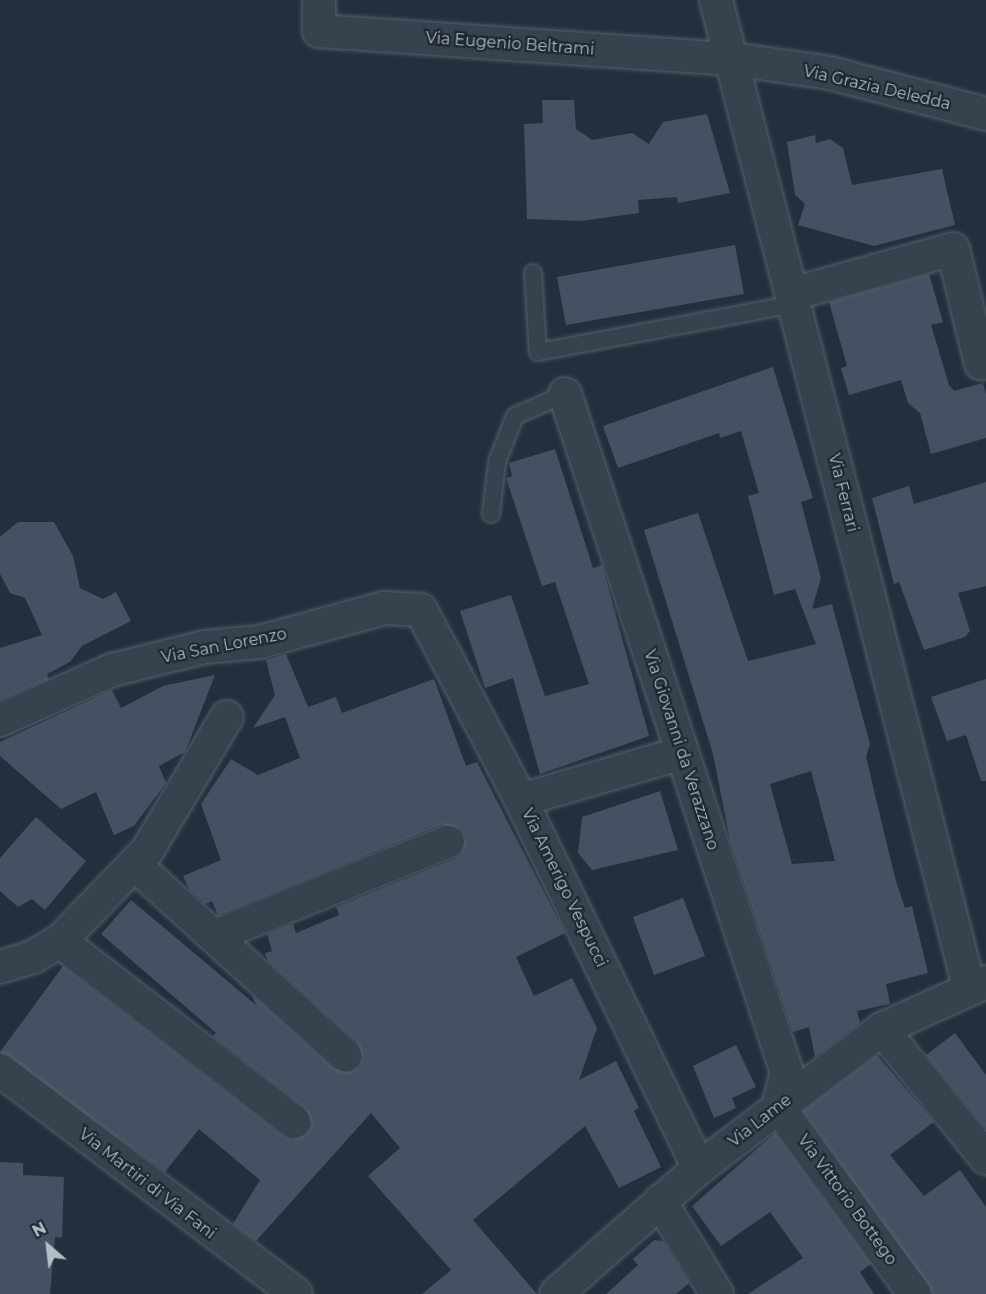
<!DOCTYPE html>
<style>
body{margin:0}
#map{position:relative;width:986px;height:1294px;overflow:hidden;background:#242f3e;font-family:Montserrat,sans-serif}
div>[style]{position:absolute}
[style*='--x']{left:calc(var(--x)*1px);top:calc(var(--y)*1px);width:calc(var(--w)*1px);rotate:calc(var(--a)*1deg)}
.building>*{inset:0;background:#455162}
.roads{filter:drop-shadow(0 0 2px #565f6c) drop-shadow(0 0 2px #565f6c)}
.service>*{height:16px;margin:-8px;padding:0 8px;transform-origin:8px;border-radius:8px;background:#38414e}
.minor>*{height:32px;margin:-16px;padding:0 16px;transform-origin:16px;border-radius:16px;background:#38414e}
span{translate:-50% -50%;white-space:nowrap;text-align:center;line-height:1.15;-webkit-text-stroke:4.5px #1d2633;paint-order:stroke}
.street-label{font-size:16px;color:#b4bcc9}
.north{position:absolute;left:18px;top:1216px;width:60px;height:60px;-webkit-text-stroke:4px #1d2633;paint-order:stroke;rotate:332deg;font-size:16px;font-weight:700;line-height:24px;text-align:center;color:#b4bcc9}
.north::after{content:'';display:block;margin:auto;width:21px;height:27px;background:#b4bcc9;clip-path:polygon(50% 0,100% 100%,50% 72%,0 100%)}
</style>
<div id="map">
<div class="building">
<div style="clip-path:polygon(542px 100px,574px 100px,576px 129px,592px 140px,632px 133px,649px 144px,663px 122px,707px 114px,730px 193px,678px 203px,677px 197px,638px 200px,639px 213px,581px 221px,527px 219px,524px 124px,543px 123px)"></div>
<div style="clip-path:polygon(815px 135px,816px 143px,830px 139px,843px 148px,852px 185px,942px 169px,955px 225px,874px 246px,798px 225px,805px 204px,795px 195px,787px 142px)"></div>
<div style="clip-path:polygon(735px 245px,744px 294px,566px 325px,557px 277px)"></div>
<div style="clip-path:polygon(929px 274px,943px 322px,931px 325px,949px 385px,954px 391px,983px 383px,986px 394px,986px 438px,931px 454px,920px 413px,908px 403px,901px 380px,849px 395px,841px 368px,847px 366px,829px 302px)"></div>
<div style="clip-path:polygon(evenodd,773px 367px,813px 498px,801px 502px,821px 578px,812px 609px,832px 604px,870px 744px,866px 757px,895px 878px,905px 908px,912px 906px,928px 973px,886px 984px,890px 1004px,857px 1011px,860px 1023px,815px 1057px,809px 1027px,793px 1032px,730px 840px,713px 754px,644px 530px,698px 513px,748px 661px,816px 644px,795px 589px,774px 595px,748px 496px,759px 493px,741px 431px,720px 438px,719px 433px,618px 468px,603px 426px,773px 367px,811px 771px,835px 861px,792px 864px,770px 784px,811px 771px)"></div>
<div style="clip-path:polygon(555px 449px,593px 568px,602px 565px,649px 736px,540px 774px,513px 678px,485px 688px,460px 611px,511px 595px,545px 696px,589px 684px,555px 582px,542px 586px,506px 478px,512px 476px,509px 463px)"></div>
<div style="clip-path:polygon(986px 482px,986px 586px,958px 593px,970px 631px,965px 637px,924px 650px,899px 582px,894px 584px,872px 498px,909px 486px,914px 504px)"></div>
<div style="clip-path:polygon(18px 522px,54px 522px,73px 556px,80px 588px,103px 599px,116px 592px,131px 621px,82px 646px,70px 662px,47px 674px,49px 679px,0 700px,0 648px,42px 635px,25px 598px,10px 593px,0 574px,0 537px)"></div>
<div style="clip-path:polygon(286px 654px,308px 707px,336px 697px,342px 713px,434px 679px,466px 766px,477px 762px,565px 933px,516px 957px,534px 996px,572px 978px,597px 1028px,579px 1080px,616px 1061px,639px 1108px,634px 1111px,661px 1167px,619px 1188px,585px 1126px,473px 1220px,537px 1294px,422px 1294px,451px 1270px,368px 1176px,400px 1148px,371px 1113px,256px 1241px,233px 1224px,260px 1180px,199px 1129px,165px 1172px,0 1052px,63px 966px,283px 1136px,292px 1140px,308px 1133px,312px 1124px,305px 1108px,213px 1036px,216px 1033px,101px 934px,131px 900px,256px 1005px,252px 995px,333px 1068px,350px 1072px,359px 1067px,363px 1058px,357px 1042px,268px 961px,265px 953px,272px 951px,267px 934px,293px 924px,296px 933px,339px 915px,336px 907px,455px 859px,462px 853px,465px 836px,459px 828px,441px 825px,218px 915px,212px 901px,205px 904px,189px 889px,183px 876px,221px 860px,201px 804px,231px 759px,258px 775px,300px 758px,285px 717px,253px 728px,275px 695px,266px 660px)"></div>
<div style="clip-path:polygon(215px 675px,185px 752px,159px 766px,166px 783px,134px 826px,114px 835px,96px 792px,61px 809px,0 756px,0 742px,112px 690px,121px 708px,163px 686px)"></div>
<div style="clip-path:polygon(986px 679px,986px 781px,981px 781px,966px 735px,947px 741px,931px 697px)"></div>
<div style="clip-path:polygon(660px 791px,678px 850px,592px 870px,578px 853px,582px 817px)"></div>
<div style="clip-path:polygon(36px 817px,86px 861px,45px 910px,32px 899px,18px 907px,0 891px,0 858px)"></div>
<div style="clip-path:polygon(683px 898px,705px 956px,654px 975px,633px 917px)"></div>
<div style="clip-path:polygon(955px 1033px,986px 1075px,986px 1129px,926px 1055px)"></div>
<div style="clip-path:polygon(736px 1045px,756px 1087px,732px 1098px,736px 1108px,714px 1118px,693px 1066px)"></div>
<div style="clip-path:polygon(877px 1055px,934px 1122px,890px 1155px,924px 1196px,960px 1170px,986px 1207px,986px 1294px,933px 1294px,803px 1111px)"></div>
<div style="clip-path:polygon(775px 1133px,871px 1264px,860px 1272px,874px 1294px,748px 1294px,803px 1258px,770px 1212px,721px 1246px,692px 1206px)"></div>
<div style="clip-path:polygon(0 1162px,23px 1163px,23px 1175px,64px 1177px,62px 1238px,55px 1237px,50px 1294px,0 1294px)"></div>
<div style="clip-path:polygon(654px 1240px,663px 1241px,689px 1283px,676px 1294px,606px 1294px,638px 1265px,633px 1259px)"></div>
</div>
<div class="roads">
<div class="service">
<div style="--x:533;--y:273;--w:79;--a:86.4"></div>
<div style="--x:538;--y:352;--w:260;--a:-10.6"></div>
<div style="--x:491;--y:514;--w:52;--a:-83.4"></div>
<div style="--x:497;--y:462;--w:49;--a:-68.6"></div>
<div style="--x:515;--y:416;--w:55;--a:-23.7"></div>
</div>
<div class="minor">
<div style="--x:319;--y:0;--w:31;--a:90"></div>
<div style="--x:319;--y:31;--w:414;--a:3.9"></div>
<div style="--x:732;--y:59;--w:99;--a:8.1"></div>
<div style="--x:830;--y:73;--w:161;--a:14.7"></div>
<div style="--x:716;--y:0;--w:1019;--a:75.62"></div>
<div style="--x:792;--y:294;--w:167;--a:-15.6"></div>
<div style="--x:953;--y:249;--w:118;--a:76.3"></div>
<div style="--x:565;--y:394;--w:714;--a:71.89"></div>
<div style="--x:787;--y:1073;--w:35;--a:105"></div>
<div style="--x:778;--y:1107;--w:232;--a:53.8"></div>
<div style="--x:0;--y:720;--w:123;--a:-24.1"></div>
<div style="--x:112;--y:670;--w:96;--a:-13.9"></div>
<div style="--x:205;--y:647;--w:55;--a:-5.2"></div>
<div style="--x:260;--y:642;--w:129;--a:-15.3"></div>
<div style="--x:384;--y:608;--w:37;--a:3"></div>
<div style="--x:421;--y:610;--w:215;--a:62.2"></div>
<div style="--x:521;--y:800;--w:409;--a:64.2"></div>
<div style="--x:521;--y:800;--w:168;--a:-16.3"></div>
<div style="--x:134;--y:864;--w:285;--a:42.2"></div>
<div style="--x:214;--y:936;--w:252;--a:-21.9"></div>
<div style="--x:60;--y:941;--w:296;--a:37.7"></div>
<div style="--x:0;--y:967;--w:34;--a:-17"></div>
<div style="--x:33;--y:957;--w:31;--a:-31"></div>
<div style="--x:60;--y:941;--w:125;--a:-46"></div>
<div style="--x:147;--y:851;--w:156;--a:-59.2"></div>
<div style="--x:882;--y:1029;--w:166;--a:51.1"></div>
<div style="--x:0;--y:1070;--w:371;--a:37.1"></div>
<div style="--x:660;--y:1201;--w:109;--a:58.5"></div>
<div style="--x:556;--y:1294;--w:191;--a:-41.4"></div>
<div style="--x:699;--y:1168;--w:230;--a:-37.2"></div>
<div style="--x:882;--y:1029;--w:114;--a:-24.3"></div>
</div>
</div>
<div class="street-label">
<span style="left:510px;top:44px;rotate:4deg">Via Eugenio Beltrami</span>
<span style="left:877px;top:88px;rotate:13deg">Via Grazia Deledda</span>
<span style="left:843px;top:493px;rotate:76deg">Via Ferrari</span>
<span style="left:224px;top:646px;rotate:-11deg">Via San Lorenzo</span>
<span style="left:681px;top:750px;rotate:72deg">Via Giovanni da Verazzano</span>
<span style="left:564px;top:888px;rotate:64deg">Via Amerigo Vespucci</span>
<span style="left:760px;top:1121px;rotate:-38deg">Via Lame</span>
<span style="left:147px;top:1184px;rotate:38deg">Via Martiri di Via Fani</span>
<span style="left:847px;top:1200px;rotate:54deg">Via Vittorio Bottego</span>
</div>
<div class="north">N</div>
</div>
